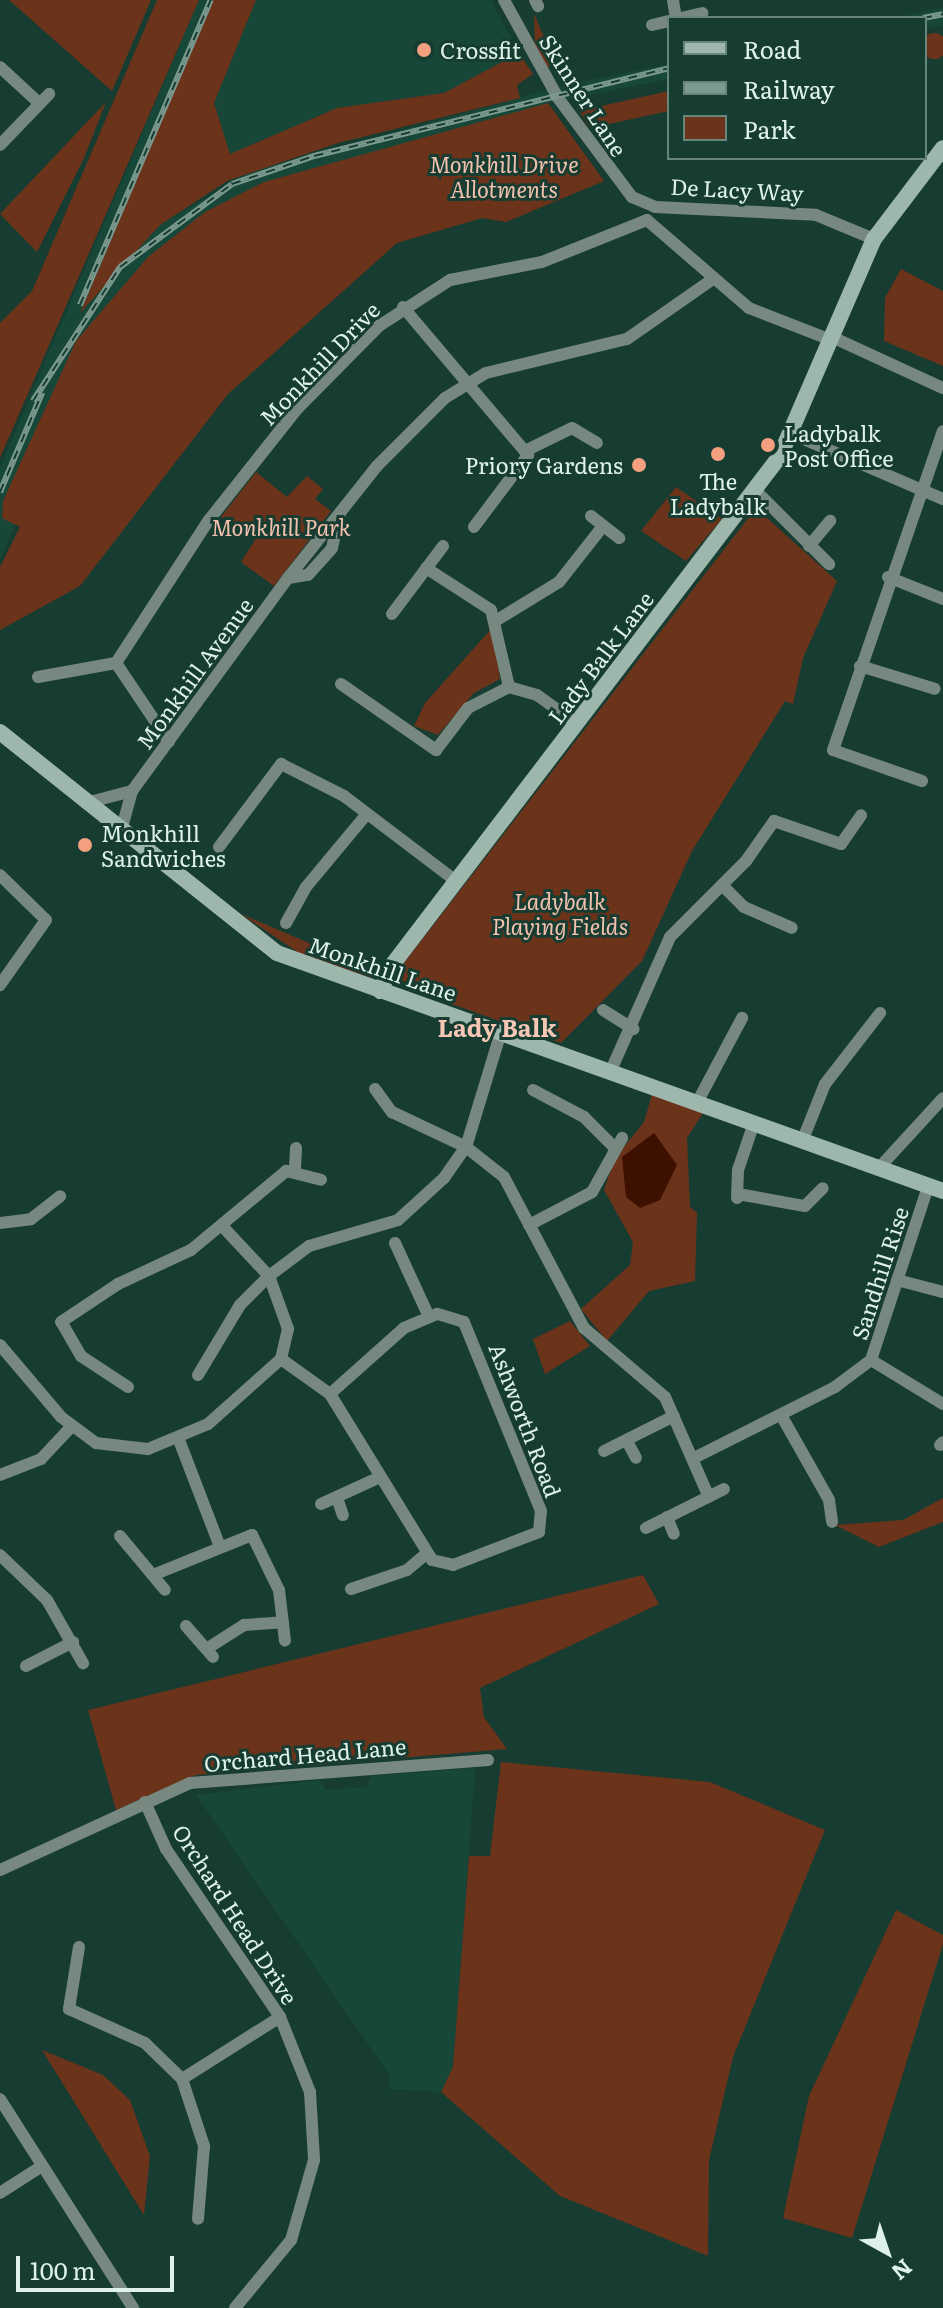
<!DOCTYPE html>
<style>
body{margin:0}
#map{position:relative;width:943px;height:2308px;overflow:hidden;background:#173c31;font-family:Literata,serif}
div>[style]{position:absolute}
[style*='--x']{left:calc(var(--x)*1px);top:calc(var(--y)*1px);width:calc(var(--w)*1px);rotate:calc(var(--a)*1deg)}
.built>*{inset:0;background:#174738}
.green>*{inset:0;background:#6c331b}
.round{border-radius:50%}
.water>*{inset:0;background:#3d1000}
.street>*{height:12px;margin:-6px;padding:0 6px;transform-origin:6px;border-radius:6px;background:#778881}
.secondary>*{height:16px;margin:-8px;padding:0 8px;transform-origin:8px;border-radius:8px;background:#9db7ad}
.rail>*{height:6px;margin-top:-3px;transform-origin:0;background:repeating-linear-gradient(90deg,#173c31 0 9px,#7d9a90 0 18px);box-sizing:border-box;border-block:2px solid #7d9a90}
.dots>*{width:22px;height:22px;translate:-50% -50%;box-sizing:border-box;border:4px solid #173c31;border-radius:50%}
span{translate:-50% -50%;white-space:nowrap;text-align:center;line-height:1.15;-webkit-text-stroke:6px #173c31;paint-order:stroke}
.poi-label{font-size:22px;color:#def2ea}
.left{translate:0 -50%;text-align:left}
.right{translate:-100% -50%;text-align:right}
.street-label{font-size:22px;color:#def2ea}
.park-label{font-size:22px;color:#f3c2af;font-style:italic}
.neighbourhood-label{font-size:24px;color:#f6c7b5;font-weight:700}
.legend{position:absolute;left:667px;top:16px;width:260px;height:144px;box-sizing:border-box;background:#173c31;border:2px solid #67857b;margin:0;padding:10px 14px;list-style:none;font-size:24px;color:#def2ea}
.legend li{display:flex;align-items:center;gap:16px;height:40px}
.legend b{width:40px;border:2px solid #67857b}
.north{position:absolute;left:847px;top:2212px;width:80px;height:80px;-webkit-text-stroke:6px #173c31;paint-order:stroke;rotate:140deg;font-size:22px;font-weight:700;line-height:32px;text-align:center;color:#def2ea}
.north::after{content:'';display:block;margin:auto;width:28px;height:36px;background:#def2ea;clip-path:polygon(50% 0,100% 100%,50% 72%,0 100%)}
.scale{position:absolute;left:16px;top:2256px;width:158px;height:36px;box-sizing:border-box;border:4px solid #def2ea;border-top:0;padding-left:10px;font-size:24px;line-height:28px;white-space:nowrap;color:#def2ea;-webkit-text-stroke:6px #173c31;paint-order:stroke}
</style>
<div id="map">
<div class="built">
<div style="clip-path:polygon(199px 0,214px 0,83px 309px,160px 225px,248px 172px,567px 85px,669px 64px,669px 79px,548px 103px,15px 524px,0 560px,0 467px)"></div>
<div style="clip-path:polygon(256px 0,491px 0,519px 53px,444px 93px,337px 108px,230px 154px,214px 103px)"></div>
<div style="clip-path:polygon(943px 8px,943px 25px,925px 29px,925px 18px,894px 18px)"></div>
<div style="clip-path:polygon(475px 1768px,453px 2067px,441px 2092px,388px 2089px,390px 2076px,196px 1795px,319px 1780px,326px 1790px,366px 1787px,372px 1776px)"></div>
</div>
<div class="green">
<div style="clip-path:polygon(9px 0,151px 0,112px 91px)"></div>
<div style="clip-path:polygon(157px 0,199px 0,0 458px,0 323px,32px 291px)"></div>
<div style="clip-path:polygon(213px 0,256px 0,214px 103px,230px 154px,337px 108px,444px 93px,519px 53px,533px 74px,517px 85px,520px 98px,338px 143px,227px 181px,160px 225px,80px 313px)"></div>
<div style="clip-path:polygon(534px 14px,552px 55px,548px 69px,535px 44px)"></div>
<div class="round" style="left:921px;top:33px;width:26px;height:26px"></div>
<div style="clip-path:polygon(669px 91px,669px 111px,590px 128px,579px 111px)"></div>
<div style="clip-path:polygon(106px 102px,84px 158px,37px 252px,0 214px)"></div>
<div style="clip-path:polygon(548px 103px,604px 181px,506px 222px,482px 218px,397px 243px,228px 394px,80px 586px,0 630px,0 567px,20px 527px,2px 518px,3px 501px,76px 341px,148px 257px,205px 212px,264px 182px)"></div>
<div style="clip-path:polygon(901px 269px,943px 291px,943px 366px,884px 341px,885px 298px)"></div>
<div style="clip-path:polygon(256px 472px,287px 497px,307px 476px,323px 489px,315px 499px,331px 511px,274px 586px,241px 562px,255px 540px,221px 517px)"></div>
<div style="clip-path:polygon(676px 487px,722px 519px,686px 561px,641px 531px)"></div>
<div style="clip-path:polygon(756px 508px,837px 581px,803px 658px,793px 704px,785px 701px,692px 851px,642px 961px,561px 1043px,407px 988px,397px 972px)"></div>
<div style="clip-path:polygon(492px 628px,500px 679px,474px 693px,438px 735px,414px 726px,425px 703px)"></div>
<div style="clip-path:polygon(241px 914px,377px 972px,370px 977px,305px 957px)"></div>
<div style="clip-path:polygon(653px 1091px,703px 1113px,687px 1138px,690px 1207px,697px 1213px,695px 1281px,649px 1291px,607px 1341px,581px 1309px,630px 1265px,633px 1242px,604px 1190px,615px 1158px,644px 1122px)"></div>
<div style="clip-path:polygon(570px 1321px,590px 1346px,545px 1374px,533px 1339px)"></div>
<div style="clip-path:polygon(943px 1498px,943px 1522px,879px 1547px,835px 1525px,903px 1520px)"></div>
<div style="clip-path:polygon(643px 1575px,659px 1604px,480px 1688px,484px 1717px,507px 1749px,196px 1775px,116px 1810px,88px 1710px)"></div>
<div style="clip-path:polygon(501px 1762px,710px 1782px,825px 1830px,733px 2057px,709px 2160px,708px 2256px,560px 2196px,441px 2092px,453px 2067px,469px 1856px,490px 1856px)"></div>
<div style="clip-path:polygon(896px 1910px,943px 1935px,943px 1944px,852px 2238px,783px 2218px,809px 2096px)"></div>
<div style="clip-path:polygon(42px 2050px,103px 2075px,130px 2100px,150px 2156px,144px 2215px)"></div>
</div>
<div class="water">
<div style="clip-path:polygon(654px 1133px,677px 1165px,660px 1200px,640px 1208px,626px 1197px,622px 1157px)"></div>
</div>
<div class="street">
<div style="--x:504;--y:0;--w:112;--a:61.1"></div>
<div style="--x:558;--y:98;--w:124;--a:53.2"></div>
<div style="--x:632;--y:197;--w:25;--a:23"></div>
<div style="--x:655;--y:207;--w:161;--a:2.8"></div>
<div style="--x:816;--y:215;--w:63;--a:22.5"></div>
<div style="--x:535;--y:0;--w:7;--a:63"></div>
<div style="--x:673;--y:0;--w:18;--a:81"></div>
<div style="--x:681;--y:18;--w:22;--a:-13"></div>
<div style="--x:652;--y:25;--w:17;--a:-13"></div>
<div style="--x:0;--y:67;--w:53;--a:42.7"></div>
<div style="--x:0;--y:145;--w:71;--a:-46.1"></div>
<div style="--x:403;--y:307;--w:194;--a:49.8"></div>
<div style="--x:528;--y:455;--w:90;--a:126.9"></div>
<div style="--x:832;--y:337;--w:122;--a:24.7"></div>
<div style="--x:792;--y:434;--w:164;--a:23.3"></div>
<div style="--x:525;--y:451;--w:52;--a:-26.1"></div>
<div style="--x:572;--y:428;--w:29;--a:31"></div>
<div style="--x:755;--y:490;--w:105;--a:45"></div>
<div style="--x:591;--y:516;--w:36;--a:38"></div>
<div style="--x:809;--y:546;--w:33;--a:-50"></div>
<div style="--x:426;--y:568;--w:77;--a:32.9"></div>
<div style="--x:491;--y:610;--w:79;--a:76.8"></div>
<div style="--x:888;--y:577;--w:59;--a:21.8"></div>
<div style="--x:288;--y:578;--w:20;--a:-9"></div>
<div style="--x:308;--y:575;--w:36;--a:-48"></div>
<div style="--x:332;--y:548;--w:36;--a:-77"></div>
<div style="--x:392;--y:614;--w:85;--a:-53.1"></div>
<div style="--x:497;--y:620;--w:73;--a:-31.5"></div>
<div style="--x:559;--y:582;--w:71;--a:-51.8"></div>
<div style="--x:116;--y:663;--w:95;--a:56.1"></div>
<div style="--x:860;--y:666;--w:78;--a:17"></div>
<div style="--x:38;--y:677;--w:79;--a:-10.2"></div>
<div style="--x:116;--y:663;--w:171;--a:-57"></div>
<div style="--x:209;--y:520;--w:142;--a:-51.6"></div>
<div style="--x:297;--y:409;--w:117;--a:-45.3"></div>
<div style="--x:379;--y:326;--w:85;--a:-32.9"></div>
<div style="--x:450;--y:280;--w:94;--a:-11.1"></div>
<div style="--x:542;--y:262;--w:113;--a:-21.8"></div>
<div style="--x:647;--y:220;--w:135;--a:40.8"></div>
<div style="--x:749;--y:308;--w:88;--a:21.3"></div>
<div style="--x:341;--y:684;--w:116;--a:34.8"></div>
<div style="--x:436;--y:750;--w:53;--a:-52.7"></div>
<div style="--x:468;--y:708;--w:46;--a:-27.1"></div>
<div style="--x:509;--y:687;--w:29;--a:16"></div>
<div style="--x:537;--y:695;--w:49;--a:35.9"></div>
<div style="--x:922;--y:781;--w:94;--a:-160.8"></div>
<div style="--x:833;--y:750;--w:337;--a:-71"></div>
<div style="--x:86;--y:803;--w:48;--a:-14.6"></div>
<div style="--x:121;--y:831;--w:41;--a:-74.6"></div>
<div style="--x:132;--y:791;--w:264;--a:-53.8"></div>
<div style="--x:288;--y:578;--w:143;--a:-51.5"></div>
<div style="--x:377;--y:466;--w:96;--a:-45"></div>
<div style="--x:445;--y:398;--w:48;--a:-31.4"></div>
<div style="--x:486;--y:373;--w:145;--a:-13.6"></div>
<div style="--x:627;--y:339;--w:105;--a:-34.9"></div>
<div style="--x:219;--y:847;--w:104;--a:-53.2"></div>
<div style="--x:281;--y:764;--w:71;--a:26.9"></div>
<div style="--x:344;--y:796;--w:141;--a:37.2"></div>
<div style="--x:0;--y:875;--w:64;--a:44.4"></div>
<div style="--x:46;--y:920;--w:80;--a:125.3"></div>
<div style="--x:722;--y:885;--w:31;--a:45"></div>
<div style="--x:744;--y:907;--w:52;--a:23.6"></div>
<div style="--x:286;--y:923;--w:41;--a:-60.9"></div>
<div style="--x:306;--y:887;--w:94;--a:-50.2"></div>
<div style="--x:603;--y:1010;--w:36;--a:32"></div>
<div style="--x:612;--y:1068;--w:143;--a:-66.1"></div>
<div style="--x:670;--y:937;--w:107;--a:-45"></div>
<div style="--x:746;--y:861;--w:49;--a:-55"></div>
<div style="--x:774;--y:821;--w:71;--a:18.9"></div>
<div style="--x:841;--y:844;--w:35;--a:-55"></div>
<div style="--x:375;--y:1089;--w:29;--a:54"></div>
<div style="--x:392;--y:1112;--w:82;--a:25.3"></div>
<div style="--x:466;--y:1147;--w:48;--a:38.3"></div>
<div style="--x:504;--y:1177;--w:171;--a:62.1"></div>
<div style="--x:584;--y:1328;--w:106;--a:40.4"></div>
<div style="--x:665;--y:1397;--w:109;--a:66.3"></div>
<div style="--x:533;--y:1090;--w:58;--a:27.9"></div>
<div style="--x:584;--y:1117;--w:42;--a:45"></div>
<div style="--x:699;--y:1099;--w:92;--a:-62"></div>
<div style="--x:803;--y:1139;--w:59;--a:-68.2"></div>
<div style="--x:825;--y:1084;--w:90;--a:-52.2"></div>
<div style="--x:295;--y:1168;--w:20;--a:-87"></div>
<div style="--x:878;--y:1169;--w:96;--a:-47.5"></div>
<div style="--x:738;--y:1194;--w:68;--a:10.2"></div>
<div style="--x:805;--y:1206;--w:25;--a:-45"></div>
<div style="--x:737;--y:1198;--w:28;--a:-88"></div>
<div style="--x:738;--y:1170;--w:50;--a:-71.2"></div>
<div style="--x:0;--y:1223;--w:31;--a:-7"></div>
<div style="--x:31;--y:1219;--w:37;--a:-38"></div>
<div style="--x:529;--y:1225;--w:71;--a:-27.6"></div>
<div style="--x:592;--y:1192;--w:62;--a:-60.9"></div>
<div style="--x:395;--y:1243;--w:81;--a:65.3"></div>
<div style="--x:897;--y:1280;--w:48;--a:14.6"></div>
<div style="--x:0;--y:1345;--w:94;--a:49.7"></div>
<div style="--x:61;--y:1417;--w:44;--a:36.6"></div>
<div style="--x:96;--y:1443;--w:52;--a:6.6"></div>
<div style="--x:148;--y:1449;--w:65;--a:-22.6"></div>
<div style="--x:208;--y:1424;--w:98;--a:-41.7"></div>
<div style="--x:281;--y:1359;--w:31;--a:-77"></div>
<div style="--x:288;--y:1329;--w:56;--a:-109.7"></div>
<div style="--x:269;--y:1276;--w:50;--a:-36.9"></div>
<div style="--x:309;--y:1246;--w:93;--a:-16.3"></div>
<div style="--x:398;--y:1220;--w:62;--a:-42.4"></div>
<div style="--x:444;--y:1178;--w:38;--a:-55"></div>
<div style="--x:466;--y:1147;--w:120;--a:-73.1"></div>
<div style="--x:281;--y:1359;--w:60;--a:35.5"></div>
<div style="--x:330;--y:1394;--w:195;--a:58.4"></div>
<div style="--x:432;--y:1560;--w:22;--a:13"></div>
<div style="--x:453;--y:1565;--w:92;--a:-21"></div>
<div style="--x:539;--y:1532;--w:21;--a:-85"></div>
<div style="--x:541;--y:1511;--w:204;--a:-112.2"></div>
<div style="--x:464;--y:1322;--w:28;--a:-163"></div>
<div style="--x:437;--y:1314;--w:36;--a:157"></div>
<div style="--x:404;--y:1328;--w:99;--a:138.3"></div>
<div style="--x:871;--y:1360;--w:84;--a:31.4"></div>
<div style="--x:198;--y:1375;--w:82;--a:-59"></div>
<div style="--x:240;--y:1305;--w:41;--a:-45"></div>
<div style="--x:269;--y:1276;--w:69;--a:-133.2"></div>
<div style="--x:128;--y:1387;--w:56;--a:-146.6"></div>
<div style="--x:81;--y:1356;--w:39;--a:-120"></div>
<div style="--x:61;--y:1322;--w:69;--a:-33.7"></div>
<div style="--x:118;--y:1284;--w:81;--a:-25"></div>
<div style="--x:191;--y:1250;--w:124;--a:-39.7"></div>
<div style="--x:286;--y:1171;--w:36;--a:14"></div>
<div style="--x:781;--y:1415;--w:98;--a:60.5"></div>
<div style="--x:829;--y:1500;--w:22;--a:82"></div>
<div style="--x:179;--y:1440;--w:111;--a:69"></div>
<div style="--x:627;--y:1441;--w:19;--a:62"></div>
<div style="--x:940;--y:1445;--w:4;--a:-45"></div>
<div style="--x:604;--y:1451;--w:78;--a:-26.6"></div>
<div style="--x:694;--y:1458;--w:158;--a:-26.7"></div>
<div style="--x:835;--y:1387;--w:45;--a:-36.9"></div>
<div style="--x:871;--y:1360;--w:182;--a:-71.8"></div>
<div style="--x:0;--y:1475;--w:44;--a:-21.3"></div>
<div style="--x:41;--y:1459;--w:44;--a:-46.8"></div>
<div style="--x:337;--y:1498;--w:18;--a:71"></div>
<div style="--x:321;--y:1504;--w:65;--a:-24.6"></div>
<div style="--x:667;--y:1517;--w:18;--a:68"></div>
<div style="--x:646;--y:1528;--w:87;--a:-26.6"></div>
<div style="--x:120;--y:1536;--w:70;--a:50.2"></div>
<div style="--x:0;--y:1555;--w:65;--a:43.8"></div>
<div style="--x:47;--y:1600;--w:73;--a:60.3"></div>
<div style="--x:153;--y:1575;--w:107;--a:-22"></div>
<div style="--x:252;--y:1535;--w:61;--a:63.9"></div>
<div style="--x:279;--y:1590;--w:51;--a:83.3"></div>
<div style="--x:351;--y:1589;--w:59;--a:-18.7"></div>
<div style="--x:407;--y:1570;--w:25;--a:-40"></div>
<div style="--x:186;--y:1626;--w:41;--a:48.9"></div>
<div style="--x:208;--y:1648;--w:43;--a:-32.6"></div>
<div style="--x:244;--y:1625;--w:39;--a:-4"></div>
<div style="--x:26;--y:1666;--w:53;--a:-27.1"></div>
<div style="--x:145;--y:1802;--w:51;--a:65.9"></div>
<div style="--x:166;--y:1849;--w:203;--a:55.8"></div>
<div style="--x:280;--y:2017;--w:81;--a:68.2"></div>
<div style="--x:310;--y:2092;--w:68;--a:86.6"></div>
<div style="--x:314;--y:2160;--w:83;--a:106"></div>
<div style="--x:291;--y:2240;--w:88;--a:129.5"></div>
<div style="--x:0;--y:1870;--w:209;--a:-24.6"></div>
<div style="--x:190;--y:1783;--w:299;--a:-4.4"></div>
<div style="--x:79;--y:1947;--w:63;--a:99.2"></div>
<div style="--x:69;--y:2009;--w:83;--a:24.1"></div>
<div style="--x:145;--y:2043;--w:52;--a:44.2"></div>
<div style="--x:182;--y:2079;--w:71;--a:71.8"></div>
<div style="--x:204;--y:2146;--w:73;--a:94.7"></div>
<div style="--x:182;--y:2079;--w:116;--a:-32.3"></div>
<div style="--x:0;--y:2099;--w:248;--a:57.5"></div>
<div style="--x:0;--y:2193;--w:50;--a:-32.7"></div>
</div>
<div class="secondary">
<div style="--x:0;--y:732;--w:354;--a:38.6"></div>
<div style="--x:277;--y:953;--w:707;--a:19.66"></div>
<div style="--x:380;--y:991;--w:30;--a:-64"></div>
<div style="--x:393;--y:964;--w:639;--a:-52.7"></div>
<div style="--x:780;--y:456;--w:236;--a:-66.6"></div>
<div style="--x:874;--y:239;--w:114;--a:-52.8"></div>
</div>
<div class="rail">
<div style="--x:923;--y:18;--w:20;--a:-11"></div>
<div style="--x:80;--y:305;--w:332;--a:-66.8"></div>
<div style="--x:33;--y:401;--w:160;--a:-57"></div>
<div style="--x:120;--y:267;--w:139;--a:-36.5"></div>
<div style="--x:232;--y:184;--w:87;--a:-18.9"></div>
<div style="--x:314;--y:156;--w:366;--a:-13.9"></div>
<div style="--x:0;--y:492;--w:108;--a:-67"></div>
</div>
<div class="dots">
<div style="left:424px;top:50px;background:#f2a080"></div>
<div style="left:768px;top:445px;background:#f2a080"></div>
<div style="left:718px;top:454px;background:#f2a080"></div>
<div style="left:639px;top:465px;background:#f2a080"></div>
<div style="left:85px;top:845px;background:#f2a080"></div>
</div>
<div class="poi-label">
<span class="left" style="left:440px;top:50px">Crossfit</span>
<span class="left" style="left:784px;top:445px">Ladybalk<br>Post Office</span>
<span class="right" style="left:623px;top:465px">Priory Gardens</span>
<span style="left:718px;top:493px">The<br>Ladybalk</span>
<span class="left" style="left:101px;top:845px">Monkhill<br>Sandwiches</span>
</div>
<div class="street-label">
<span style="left:584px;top:95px;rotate:57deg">Skinner Lane</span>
<span style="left:737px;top:189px;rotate:3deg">De Lacy Way</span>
<span style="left:319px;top:363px;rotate:-46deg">Monkhill Drive</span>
<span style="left:600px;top:657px;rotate:-53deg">Lady Balk Lane</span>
<span style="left:194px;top:673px;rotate:-54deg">Monkhill Avenue</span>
<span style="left:383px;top:968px;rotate:19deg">Monkhill Lane</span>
<span style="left:879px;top:1273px;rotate:-72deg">Sandhill Rise</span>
<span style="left:526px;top:1420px;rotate:69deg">Ashworth Road</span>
<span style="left:305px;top:1754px;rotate:-5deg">Orchard Head Lane</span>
<span style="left:236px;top:1914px;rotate:57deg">Orchard Head Drive</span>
</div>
<div class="park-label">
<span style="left:504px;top:176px">Monkhill Drive<br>Allotments</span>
<span style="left:281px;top:527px">Monkhill Park</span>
<span style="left:560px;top:913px">Ladybalk<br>Playing Fields</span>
</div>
<div class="neighbourhood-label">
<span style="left:497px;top:1027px">Lady Balk</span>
</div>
<ul class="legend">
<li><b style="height:10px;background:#9db7ad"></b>Road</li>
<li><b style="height:10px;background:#7d9a90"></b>Railway</li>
<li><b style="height:22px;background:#6c331b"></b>Park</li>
</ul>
<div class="north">N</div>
<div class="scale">100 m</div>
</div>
